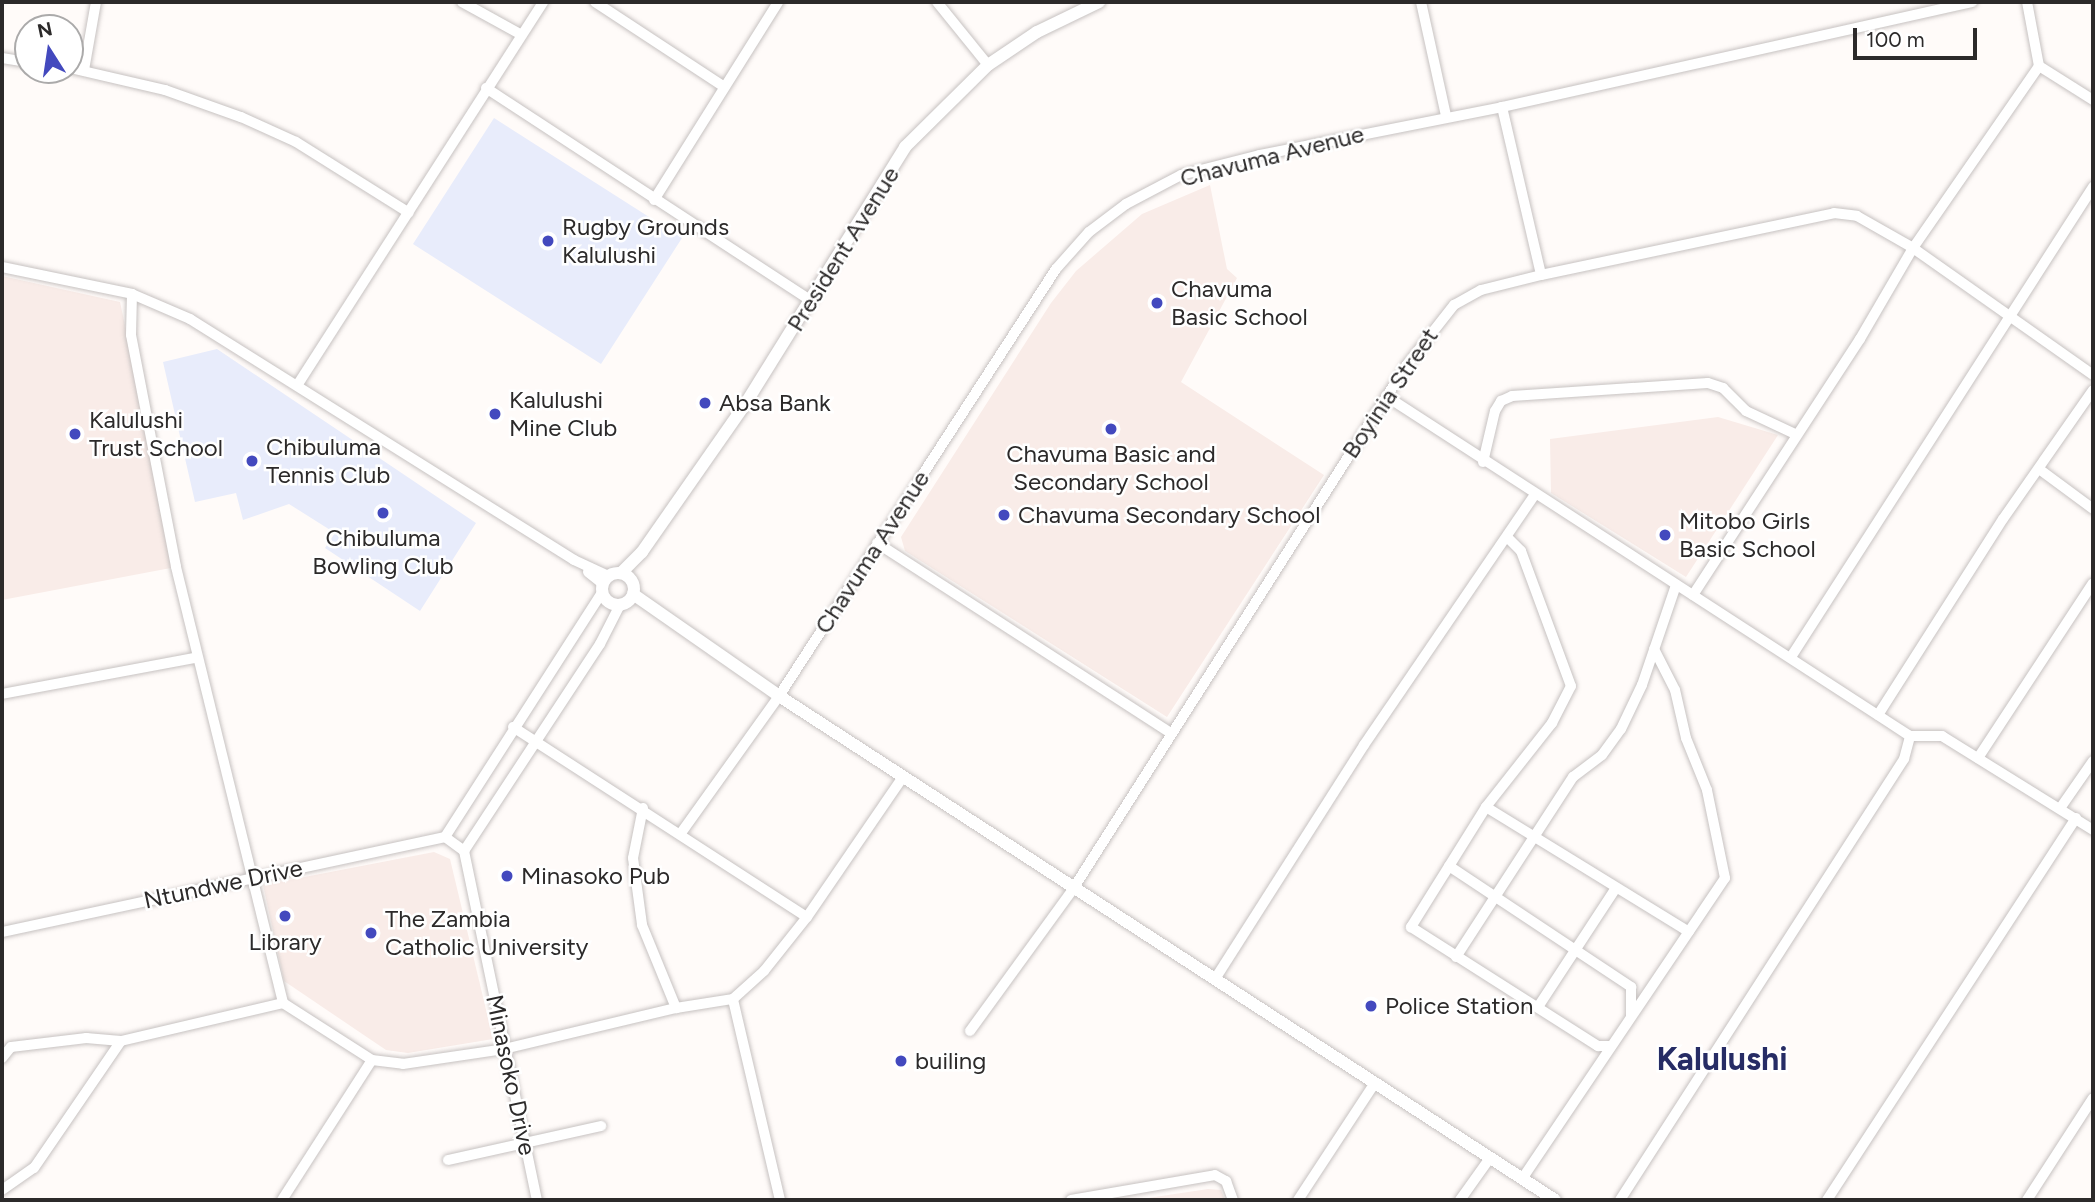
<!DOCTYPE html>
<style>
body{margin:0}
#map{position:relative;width:2095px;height:1202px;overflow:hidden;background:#fffbf9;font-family:Figtree,sans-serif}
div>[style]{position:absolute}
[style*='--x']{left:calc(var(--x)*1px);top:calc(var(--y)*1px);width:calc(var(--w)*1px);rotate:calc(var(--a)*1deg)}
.built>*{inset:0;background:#f9ece8}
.green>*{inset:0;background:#e8ecfb}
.roads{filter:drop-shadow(0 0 2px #c7c2c1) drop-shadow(0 0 2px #c7c2c1)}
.minor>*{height:10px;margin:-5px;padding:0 5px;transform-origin:5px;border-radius:5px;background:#fff}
.tertiary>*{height:12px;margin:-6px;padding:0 6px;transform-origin:6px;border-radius:6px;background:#fff}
.tertiary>.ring{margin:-6px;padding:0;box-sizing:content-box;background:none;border:12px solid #fff;border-radius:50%}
.dots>*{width:19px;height:19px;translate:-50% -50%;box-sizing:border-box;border:4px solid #fff;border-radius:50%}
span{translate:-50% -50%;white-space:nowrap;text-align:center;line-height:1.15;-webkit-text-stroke:5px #fff;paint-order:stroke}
.street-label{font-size:24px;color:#2c2a2a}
.poi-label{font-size:24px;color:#2c2a2a}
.left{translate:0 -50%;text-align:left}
.district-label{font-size:32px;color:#262c65;font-weight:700}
.frame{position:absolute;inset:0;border:4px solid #2c2a2a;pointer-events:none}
.north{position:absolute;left:14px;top:14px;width:70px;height:70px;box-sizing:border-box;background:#fff;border:2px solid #abaaaa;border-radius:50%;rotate:348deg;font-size:19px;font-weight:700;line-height:28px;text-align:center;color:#2c2a2a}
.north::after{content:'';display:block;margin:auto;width:24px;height:32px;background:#4349be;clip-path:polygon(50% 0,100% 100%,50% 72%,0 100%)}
.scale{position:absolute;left:1853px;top:28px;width:124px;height:32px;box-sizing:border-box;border:4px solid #2c2a2a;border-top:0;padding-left:9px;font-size:21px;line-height:24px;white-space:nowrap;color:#2c2a2a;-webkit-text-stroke:5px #fff;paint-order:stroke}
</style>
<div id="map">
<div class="built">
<div style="clip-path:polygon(1210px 185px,1227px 269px,1237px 278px,1181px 382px,1324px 475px,1167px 717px,905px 551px,901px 537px,1051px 303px,1076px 271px,1142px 214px)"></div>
<div style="clip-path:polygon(2px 276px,120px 302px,176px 567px,2px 600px)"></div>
<div style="clip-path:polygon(1718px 417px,1778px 435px,1686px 577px,1551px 493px,1550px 439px)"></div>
<div style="clip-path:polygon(434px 852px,450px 859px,493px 1039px,408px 1053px,386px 1050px,284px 981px,263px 885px)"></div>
<div style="clip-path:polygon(1208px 1189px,1221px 1190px,1225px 1200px,1135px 1200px)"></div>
</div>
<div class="green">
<div style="clip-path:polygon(494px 118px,682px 238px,601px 364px,413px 244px)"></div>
<div style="clip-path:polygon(217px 349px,476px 523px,420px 611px,325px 548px,335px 533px,289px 504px,243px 520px,236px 493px,195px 502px,163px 362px)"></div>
</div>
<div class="roads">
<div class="minor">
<div style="--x:462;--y:2;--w:66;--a:28.9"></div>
<div style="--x:595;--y:2;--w:153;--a:33.3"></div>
<div style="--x:937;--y:2;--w:81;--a:51"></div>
<div style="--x:1421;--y:2;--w:117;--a:77.6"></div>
<div style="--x:2;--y:58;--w:26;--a:9"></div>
<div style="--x:2039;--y:66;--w:64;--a:32.2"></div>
<div style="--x:70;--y:68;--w:98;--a:13"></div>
<div style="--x:165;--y:90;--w:81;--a:19.6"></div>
<div style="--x:241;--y:117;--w:60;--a:24.4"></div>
<div style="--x:296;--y:142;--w:133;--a:32.1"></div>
<div style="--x:84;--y:70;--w:69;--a:-80"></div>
<div style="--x:486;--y:88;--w:389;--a:33.2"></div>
<div style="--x:1502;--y:107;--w:172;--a:76.9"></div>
<div style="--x:654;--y:200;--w:234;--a:-57.9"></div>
<div style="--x:2;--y:267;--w:133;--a:11.7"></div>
<div style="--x:132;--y:294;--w:63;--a:23.3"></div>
<div style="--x:190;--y:319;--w:453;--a:32.1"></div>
<div style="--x:574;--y:560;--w:38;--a:25"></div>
<div style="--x:132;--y:294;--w:41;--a:91.4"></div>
<div style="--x:131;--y:335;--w:236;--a:79"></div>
<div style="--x:176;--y:567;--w:449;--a:76.2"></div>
<div style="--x:283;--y:1003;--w:106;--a:32.6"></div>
<div style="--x:372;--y:1060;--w:31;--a:7"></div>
<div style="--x:403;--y:1064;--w:102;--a:-8.4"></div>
<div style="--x:504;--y:1049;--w:177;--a:-13.4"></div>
<div style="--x:676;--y:1008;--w:58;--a:-9"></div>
<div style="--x:298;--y:384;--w:454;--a:-57.3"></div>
<div style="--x:1386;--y:396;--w:625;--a:32.98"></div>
<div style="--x:1483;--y:462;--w:52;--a:-76.8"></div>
<div style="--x:1495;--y:411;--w:12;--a:-59"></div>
<div style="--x:1501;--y:401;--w:12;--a:-24"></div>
<div style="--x:1512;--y:396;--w:196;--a:-3.8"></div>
<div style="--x:1708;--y:383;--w:16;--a:18"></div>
<div style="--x:1723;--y:388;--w:33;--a:45"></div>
<div style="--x:1746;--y:411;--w:56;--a:25.2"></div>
<div style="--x:2039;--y:469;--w:67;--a:36.5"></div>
<div style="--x:1507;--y:537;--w:20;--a:45"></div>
<div style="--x:1521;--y:551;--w:144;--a:69.7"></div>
<div style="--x:1571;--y:686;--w:42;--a:117.2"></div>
<div style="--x:1552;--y:723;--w:107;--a:128.2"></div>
<div style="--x:1486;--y:807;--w:142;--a:122"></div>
<div style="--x:1411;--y:927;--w:222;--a:32.5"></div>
<div style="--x:1598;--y:1046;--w:13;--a:0"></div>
<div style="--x:877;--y:543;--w:348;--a:32.9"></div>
<div style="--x:588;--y:572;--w:19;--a:39"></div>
<div style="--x:1693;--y:595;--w:306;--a:-56.9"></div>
<div style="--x:1860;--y:339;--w:105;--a:-59.8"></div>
<div style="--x:1913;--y:248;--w:221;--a:-55.3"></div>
<div style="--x:2039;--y:66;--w:65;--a:-100.6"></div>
<div style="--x:1791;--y:657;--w:559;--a:-57.28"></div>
<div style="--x:2;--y:694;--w:196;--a:-10.6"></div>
<div style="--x:1878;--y:715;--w:232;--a:-57.5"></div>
<div style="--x:2003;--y:519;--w:157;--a:-55.1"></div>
<div style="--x:513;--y:727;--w:350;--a:32.9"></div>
<div style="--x:1910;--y:736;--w:32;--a:0"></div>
<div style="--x:1942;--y:736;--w:178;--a:31.9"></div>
<div style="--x:1978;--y:758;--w:209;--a:-56.7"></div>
<div style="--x:1486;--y:807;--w:238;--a:31.6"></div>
<div style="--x:2061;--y:807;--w:56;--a:-55.2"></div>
<div style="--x:643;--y:808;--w:51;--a:101.3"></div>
<div style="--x:633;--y:858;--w:68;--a:82.3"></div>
<div style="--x:642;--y:925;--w:90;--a:67.7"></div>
<div style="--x:681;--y:833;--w:168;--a:-54.4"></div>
<div style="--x:779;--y:696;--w:509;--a:-57.03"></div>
<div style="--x:1056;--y:269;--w:50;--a:-48.3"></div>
<div style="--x:1089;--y:232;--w:46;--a:-37.1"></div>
<div style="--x:1126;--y:204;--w:62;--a:-27.8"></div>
<div style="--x:1181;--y:175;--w:81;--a:-14.2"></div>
<div style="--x:1260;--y:155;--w:247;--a:-11.2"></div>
<div style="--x:1502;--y:107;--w:482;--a:-12.6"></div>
<div style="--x:445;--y:837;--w:24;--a:36"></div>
<div style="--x:464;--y:851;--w:357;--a:78.2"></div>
<div style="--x:445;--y:837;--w:291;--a:-57.3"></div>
<div style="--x:464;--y:851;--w:248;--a:-56.7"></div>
<div style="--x:600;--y:644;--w:44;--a:-62.9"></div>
<div style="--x:1449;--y:866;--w:219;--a:33.6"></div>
<div style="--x:1631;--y:987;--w:29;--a:90"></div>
<div style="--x:2;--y:932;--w:453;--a:-12.1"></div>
<div style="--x:1456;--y:957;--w:215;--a:-57"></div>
<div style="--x:1573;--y:777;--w:36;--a:-37"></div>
<div style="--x:1602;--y:755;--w:32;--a:-54"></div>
<div style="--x:1621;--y:729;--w:49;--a:-64.5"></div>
<div style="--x:1642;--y:685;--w:106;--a:-71.2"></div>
<div style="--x:1215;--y:979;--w:277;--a:-57.5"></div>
<div style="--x:1364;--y:745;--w:304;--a:-55.7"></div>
<div style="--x:1538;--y:1007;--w:142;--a:-56.8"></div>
<div style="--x:970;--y:1031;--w:175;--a:-54"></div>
<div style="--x:1073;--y:889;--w:620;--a:-57.51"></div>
<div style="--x:1406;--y:366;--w:78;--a:-51.8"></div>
<div style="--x:1454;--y:305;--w:31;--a:-29"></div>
<div style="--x:1481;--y:290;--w:62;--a:-14"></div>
<div style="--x:1541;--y:275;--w:299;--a:-11.9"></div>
<div style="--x:1834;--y:213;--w:23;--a:7"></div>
<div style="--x:1857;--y:216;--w:64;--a:29.7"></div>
<div style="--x:1913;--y:248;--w:220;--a:35.2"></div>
<div style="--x:2;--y:1058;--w:14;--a:-51"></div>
<div style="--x:11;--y:1047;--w:76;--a:-6.8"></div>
<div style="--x:86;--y:1038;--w:35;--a:5"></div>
<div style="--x:121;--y:1041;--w:166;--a:-13.2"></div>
<div style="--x:448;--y:1160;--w:157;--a:-12.5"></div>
<div style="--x:1522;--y:1179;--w:363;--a:-56"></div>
<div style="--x:1725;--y:878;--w:90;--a:-101.6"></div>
<div style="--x:1707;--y:790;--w:56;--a:-112"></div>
<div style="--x:1686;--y:738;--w:49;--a:-102.9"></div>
<div style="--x:1675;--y:690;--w:46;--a:-117.1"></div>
<div style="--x:2;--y:1190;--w:39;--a:-35"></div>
<div style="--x:34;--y:1168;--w:154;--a:-55.6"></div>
<div style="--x:282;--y:1200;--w:166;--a:-57.3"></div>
<div style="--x:780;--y:1200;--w:206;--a:-103.2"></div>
<div style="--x:733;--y:999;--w:42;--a:-42.1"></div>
<div style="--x:764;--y:971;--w:69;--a:-51.5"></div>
<div style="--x:807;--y:917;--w:170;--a:-55.6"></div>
<div style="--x:1071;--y:1200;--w:146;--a:-9.8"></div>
<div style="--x:1215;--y:1175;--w:13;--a:29"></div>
<div style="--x:1226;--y:1181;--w:20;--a:70"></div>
<div style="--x:1298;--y:1200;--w:140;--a:-56.7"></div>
<div style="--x:1460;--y:1200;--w:52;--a:-54.5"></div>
<div style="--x:1620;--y:1200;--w:525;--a:-57.22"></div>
<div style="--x:1904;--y:759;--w:24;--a:-75"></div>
<div style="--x:1827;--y:1200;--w:456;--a:-56.9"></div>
<div style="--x:2027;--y:1200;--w:121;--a:-57.1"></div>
</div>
<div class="tertiary">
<div style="--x:621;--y:573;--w:30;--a:-45"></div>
<div style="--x:642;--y:552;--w:178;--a:-55.1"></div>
<div style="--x:744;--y:406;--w:305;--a:-58.1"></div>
<div style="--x:905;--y:147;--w:117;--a:-44.7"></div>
<div style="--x:988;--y:65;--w:59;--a:-34"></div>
<div style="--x:1037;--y:32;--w:69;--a:-25.8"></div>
<div class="ring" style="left:602px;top:573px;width:20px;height:20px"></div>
<div style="--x:633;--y:594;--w:178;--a:34.9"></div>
<div style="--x:779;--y:696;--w:925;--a:33"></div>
</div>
</div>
<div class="dots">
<div style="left:548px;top:241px;background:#4349be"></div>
<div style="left:1157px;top:303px;background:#4349be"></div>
<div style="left:705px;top:403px;background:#4349be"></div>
<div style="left:495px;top:414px;background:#4349be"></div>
<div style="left:1111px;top:429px;background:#4349be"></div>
<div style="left:75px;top:434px;background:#4349be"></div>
<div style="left:252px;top:461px;background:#4349be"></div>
<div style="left:383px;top:513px;background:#4349be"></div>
<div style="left:1004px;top:515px;background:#4349be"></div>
<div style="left:1665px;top:535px;background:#4349be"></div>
<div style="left:507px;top:876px;background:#4349be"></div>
<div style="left:285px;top:916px;background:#4349be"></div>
<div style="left:371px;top:933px;background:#4349be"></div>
<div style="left:1371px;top:1006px;background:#4349be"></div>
<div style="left:901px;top:1061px;background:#4349be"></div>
</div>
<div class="street-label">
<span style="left:1272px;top:156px;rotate:-14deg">Chavuma Avenue</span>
<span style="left:843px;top:249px;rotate:-58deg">President Avenue</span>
<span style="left:1390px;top:393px;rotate:-56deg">Boyinia Street</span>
<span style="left:872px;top:552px;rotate:-57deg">Chavuma Avenue</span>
<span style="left:223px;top:884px;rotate:-12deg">Ntundwe Drive</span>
<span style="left:511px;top:1075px;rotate:78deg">Minasoko Drive</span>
</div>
<div class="poi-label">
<span class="left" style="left:562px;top:241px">Rugby Grounds<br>Kalulushi</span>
<span class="left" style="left:1171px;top:303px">Chavuma<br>Basic School</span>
<span class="left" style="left:509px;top:414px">Kalulushi<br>Mine Club</span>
<span class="left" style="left:719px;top:403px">Absa Bank</span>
<span class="left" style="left:89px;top:434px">Kalulushi<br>Trust School</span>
<span class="left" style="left:266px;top:461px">Chibuluma<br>Tennis Club</span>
<span style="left:1111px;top:468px">Chavuma Basic and<br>Secondary School</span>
<span class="left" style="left:1018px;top:515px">Chavuma Secondary School</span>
<span class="left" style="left:1679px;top:535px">Mitobo Girls<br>Basic School</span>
<span style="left:383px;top:552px">Chibuluma<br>Bowling Club</span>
<span class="left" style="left:521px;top:876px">Minasoko Pub</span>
<span class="left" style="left:385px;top:933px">The Zambia<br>Catholic University</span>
<span style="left:285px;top:942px">Library</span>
<span class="left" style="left:1385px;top:1006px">Police Station</span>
<span class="left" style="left:915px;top:1061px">builing</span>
</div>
<div class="district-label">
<span style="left:1722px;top:1059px">Kalulushi</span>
</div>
<div class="frame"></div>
<div class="north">N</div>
<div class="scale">100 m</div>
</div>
